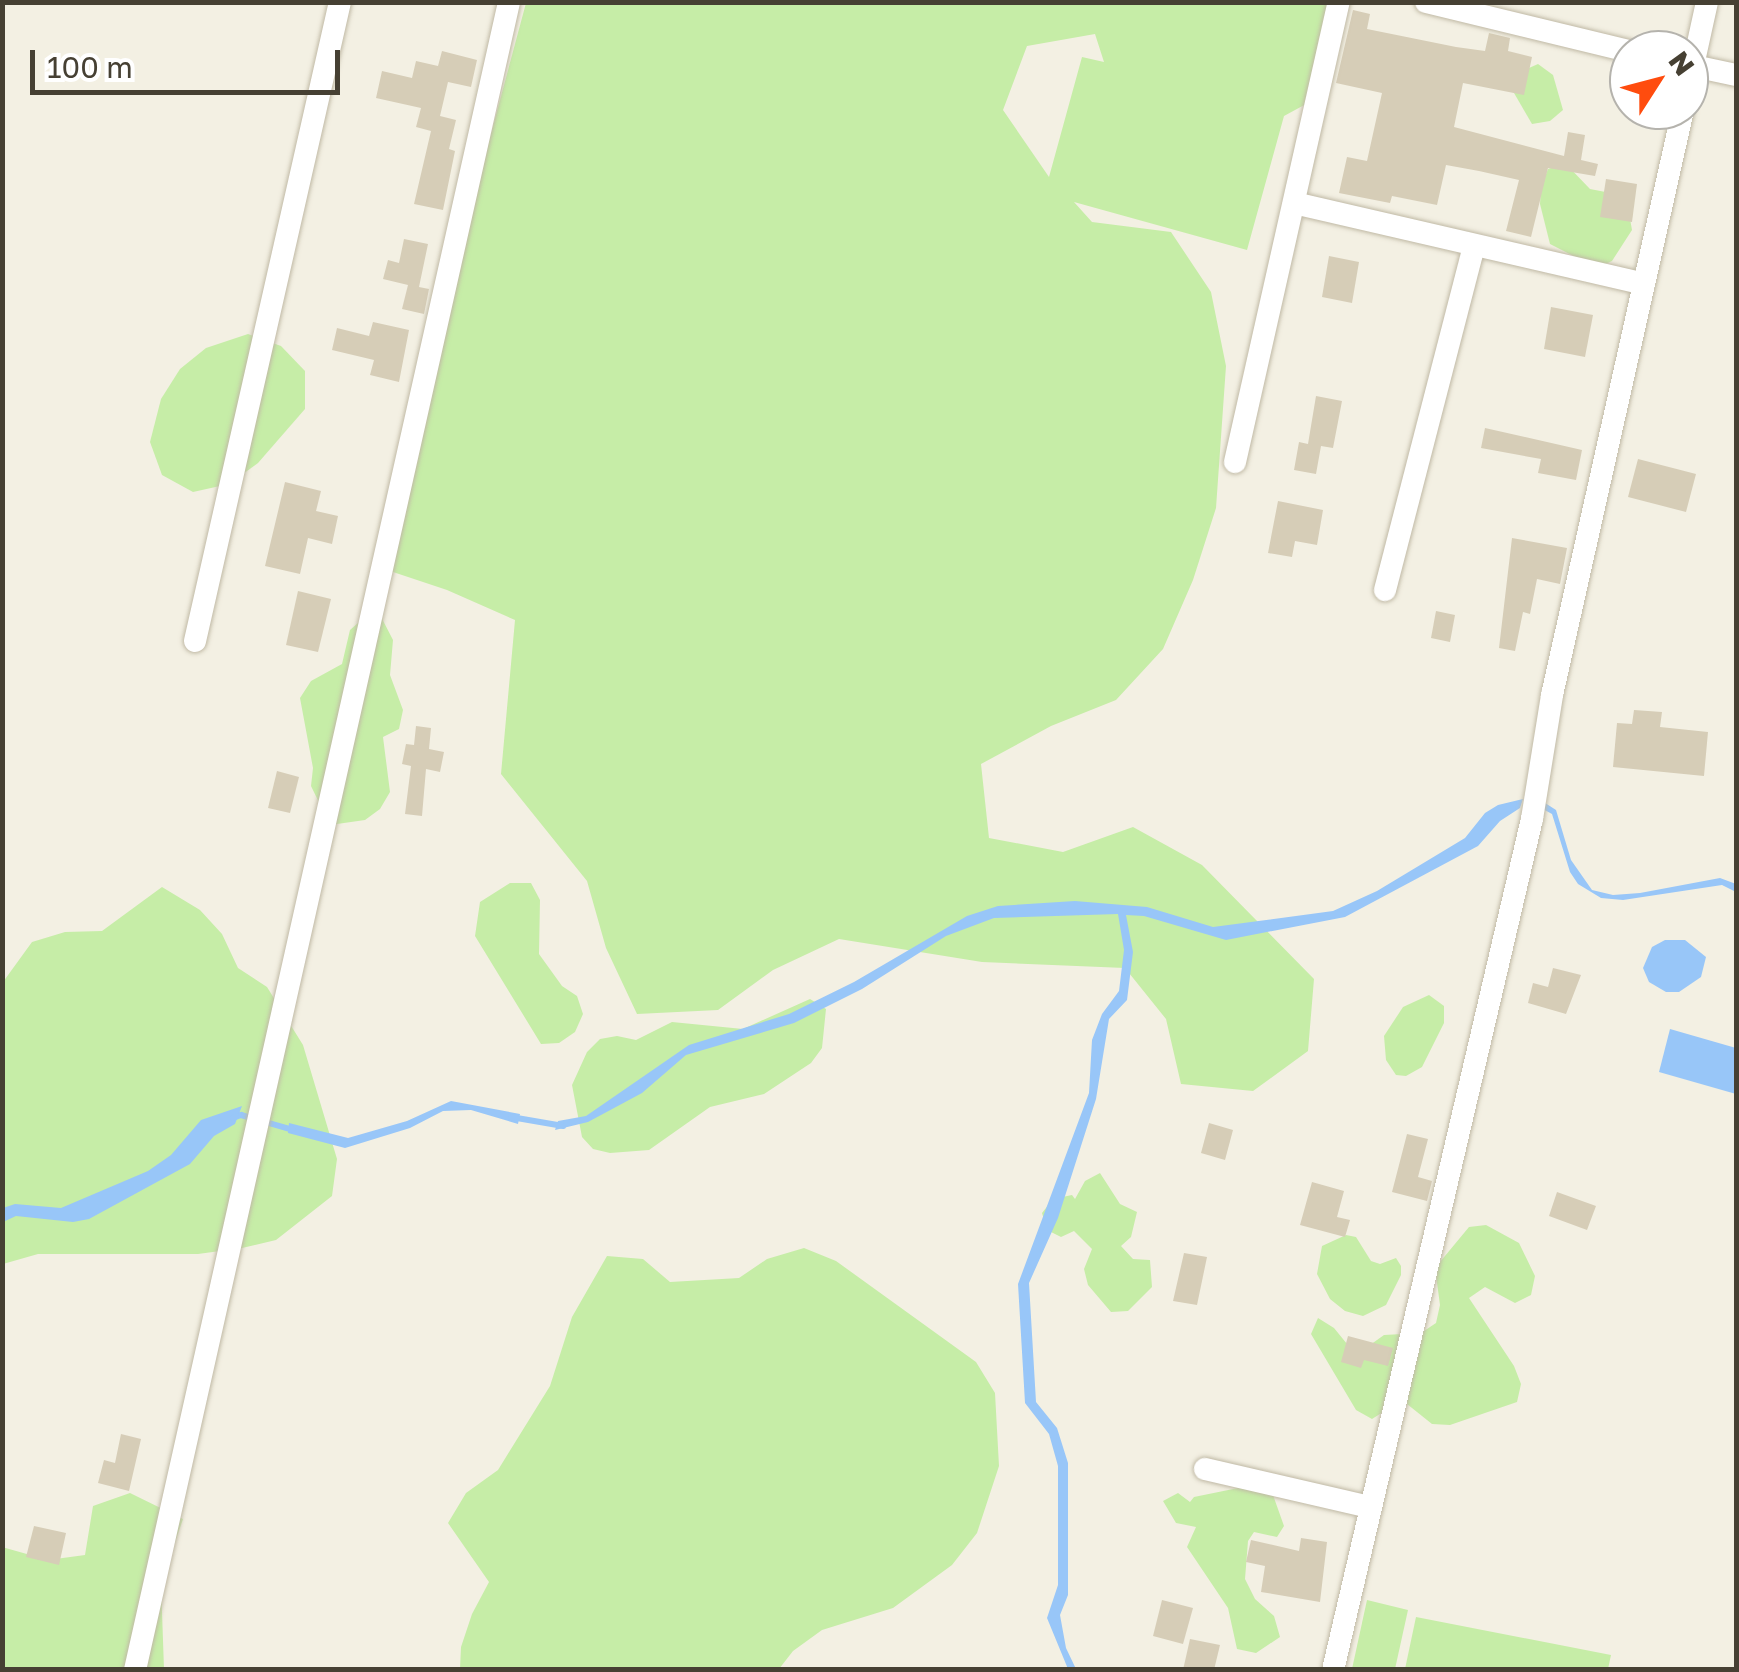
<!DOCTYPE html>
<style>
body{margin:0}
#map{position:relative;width:1739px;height:1672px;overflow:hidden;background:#f3f0e3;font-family:"Golos Text",sans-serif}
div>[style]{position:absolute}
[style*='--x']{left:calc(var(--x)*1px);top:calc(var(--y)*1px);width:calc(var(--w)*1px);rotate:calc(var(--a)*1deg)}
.green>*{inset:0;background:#c6eda7}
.water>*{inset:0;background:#98c6f8}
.stream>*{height:6px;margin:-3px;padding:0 3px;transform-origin:3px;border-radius:3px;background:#98c6f8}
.building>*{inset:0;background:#d6cdb7}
.roads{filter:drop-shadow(0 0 2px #c0b9a5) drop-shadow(0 0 2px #c0b9a5)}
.minor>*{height:22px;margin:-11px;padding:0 11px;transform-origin:11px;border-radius:11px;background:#fff}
span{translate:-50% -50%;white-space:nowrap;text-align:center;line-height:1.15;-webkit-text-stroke:8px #fff;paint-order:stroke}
.frame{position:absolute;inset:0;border:5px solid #464033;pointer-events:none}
.north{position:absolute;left:1609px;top:30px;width:100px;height:100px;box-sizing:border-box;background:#fff;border:2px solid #b5b3ad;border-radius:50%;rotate:54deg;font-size:28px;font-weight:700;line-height:40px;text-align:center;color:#464033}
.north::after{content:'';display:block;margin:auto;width:35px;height:45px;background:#ff4c0e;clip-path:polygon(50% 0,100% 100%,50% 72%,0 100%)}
.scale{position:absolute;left:30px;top:50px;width:310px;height:45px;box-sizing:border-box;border:5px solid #464033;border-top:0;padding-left:12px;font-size:30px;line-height:35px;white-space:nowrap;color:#464033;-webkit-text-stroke:8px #fff;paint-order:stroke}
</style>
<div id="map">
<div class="green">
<div style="clip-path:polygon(evenodd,526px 3px,1331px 3px,1319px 97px,1284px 116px,1247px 250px,1074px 202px,1092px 222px,1171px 232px,1211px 292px,1226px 366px,1216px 508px,1193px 580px,1163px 649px,1116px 700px,1051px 726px,981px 764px,989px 838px,1063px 852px,1133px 827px,1202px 865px,1314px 979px,1308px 1051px,1253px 1091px,1181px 1084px,1166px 1019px,1125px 968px,982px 962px,839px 939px,773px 970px,718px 1010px,637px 1014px,606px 948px,587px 881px,501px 774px,515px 620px,447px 590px,375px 566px,526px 3px,1095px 34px,1104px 62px,1082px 57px,1049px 177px,1003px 110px,1027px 46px,1095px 34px)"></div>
<div style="clip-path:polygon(1538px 64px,1553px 75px,1563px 110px,1550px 121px,1532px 124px,1510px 86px,1522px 71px)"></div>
<div style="clip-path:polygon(1565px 163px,1590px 189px,1626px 196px,1632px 230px,1612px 261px,1597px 268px,1550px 244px,1540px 204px,1541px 187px,1548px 169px)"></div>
<div style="clip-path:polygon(248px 334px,281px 346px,305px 371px,305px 409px,258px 463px,229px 484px,193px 492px,162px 475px,150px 442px,161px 399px,180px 369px,206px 348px)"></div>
<div style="clip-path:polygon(376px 607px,393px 640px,390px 675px,403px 710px,399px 729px,383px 737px,390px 792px,380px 809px,365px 820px,330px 825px,311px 786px,313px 768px,300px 698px,311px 681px,342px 664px,350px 630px)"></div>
<div style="clip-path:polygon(510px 883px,531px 883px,540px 900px,539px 954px,562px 986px,577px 996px,583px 1014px,575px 1032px,559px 1043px,541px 1044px,475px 936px,480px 902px)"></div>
<div style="clip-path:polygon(162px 887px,200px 910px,222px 934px,238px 968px,267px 987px,303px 1045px,337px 1159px,332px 1196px,276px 1240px,242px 1248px,198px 1254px,38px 1254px,3px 1264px,3px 982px,32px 942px,65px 932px,102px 931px)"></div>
<div style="clip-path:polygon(1429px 995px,1444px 1006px,1444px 1023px,1422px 1067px,1406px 1076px,1396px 1075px,1386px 1060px,1384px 1036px,1403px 1007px)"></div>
<div style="clip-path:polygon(810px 999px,826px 1009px,822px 1048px,811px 1063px,764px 1094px,710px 1107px,649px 1150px,610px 1153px,593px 1149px,582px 1137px,572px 1085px,587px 1052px,600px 1039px,617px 1036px,636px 1040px,672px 1022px,743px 1029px)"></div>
<div style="clip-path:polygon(1100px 1173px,1120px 1204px,1137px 1212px,1131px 1237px,1121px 1246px,1133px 1259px,1150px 1260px,1152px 1287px,1128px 1311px,1111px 1312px,1088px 1285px,1084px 1269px,1092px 1249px,1074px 1231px,1061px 1237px,1047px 1230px,1042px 1213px,1053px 1199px,1072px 1195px,1075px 1199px,1085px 1181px)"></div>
<div style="clip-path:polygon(1486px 1225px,1519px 1243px,1535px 1276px,1531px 1295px,1515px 1303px,1485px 1287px,1469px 1298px,1514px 1366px,1521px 1384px,1517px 1402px,1450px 1425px,1432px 1424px,1402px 1400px,1372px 1419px,1356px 1410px,1311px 1334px,1318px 1318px,1334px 1328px,1356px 1355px,1384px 1335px,1421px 1333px,1436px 1323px,1440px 1305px,1435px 1268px,1469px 1227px)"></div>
<div style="clip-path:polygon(1346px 1235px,1356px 1237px,1371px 1261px,1380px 1264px,1396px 1258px,1401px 1266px,1401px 1275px,1386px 1305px,1363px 1316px,1345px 1311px,1330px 1299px,1317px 1274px,1322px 1246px)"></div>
<div style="clip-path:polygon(804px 1248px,836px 1261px,976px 1362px,995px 1393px,999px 1466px,977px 1533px,952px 1565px,893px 1608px,822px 1630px,793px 1651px,779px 1669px,460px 1669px,461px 1647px,472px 1614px,489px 1582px,448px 1523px,466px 1493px,498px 1470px,550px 1386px,572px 1317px,607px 1256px,643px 1259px,670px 1282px,739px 1278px,767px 1259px)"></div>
<div style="clip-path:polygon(1243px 1487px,1273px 1495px,1284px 1526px,1277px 1537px,1254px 1532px,1248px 1541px,1245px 1579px,1255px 1599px,1274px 1616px,1280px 1637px,1256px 1653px,1237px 1649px,1228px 1608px,1187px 1547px,1196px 1527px,1176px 1523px,1163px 1501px,1178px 1493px,1190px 1502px,1194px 1497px)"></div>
<div style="clip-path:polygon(130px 1493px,183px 1519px,161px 1583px,164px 1669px,3px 1669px,2px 1547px,48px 1560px,85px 1555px,93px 1506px)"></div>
<div style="clip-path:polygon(1367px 1600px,1408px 1610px,1395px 1669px,1352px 1669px)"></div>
<div style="clip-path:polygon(1416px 1617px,1611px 1655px,1608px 1669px,1405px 1669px)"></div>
</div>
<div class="water">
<div style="clip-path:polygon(1523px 799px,1520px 808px,1500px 821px,1478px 846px,1345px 917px,1226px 940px,1144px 916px,1126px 915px,1133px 952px,1127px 1000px,1109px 1019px,1096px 1099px,1058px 1218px,1029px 1283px,1036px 1402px,1057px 1428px,1068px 1463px,1068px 1595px,1060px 1615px,1066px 1648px,1076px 1669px,1068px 1669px,1047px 1618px,1058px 1585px,1058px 1466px,1049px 1434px,1025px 1403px,1018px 1284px,1089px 1093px,1092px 1040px,1102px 1014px,1119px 991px,1124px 950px,1118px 914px,994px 918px,946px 936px,862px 989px,794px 1023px,686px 1055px,642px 1093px,588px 1122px,555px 1130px,558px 1121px,586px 1116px,689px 1045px,789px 1014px,854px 982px,967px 916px,998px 906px,1075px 901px,1147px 907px,1213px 927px,1333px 911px,1377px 891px,1465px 838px,1485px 813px,1498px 805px)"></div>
<div style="clip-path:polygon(1542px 801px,1556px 810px,1571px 860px,1592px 890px,1613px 895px,1640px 893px,1720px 878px,1736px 884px,1736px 892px,1722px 885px,1623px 900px,1601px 898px,1578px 884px,1570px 872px,1552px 814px,1541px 808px)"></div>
<div style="clip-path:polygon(1665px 940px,1685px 940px,1706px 957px,1701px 977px,1679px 992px,1666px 992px,1649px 982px,1643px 968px,1652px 947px)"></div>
<div style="clip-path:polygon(1670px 1029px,1736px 1048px,1736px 1094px,1659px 1072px)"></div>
<div style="clip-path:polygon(451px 1101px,520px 1114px,518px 1124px,471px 1110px,443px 1111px,410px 1128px,345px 1148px,288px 1133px,289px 1123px,348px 1138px,407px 1121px)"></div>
<div style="clip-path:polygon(242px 1106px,235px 1124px,214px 1136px,190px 1164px,89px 1219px,73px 1222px,16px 1216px,3px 1222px,3px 1208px,15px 1204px,61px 1208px,148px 1171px,171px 1155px,201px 1120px)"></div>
</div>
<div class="stream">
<div style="--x:511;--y:1117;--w:53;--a:9.8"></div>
<div style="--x:233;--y:1118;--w:9;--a:-21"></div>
<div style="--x:241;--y:1115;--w:54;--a:16.1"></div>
</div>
<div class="building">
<div style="clip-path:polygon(1353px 10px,1370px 14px,1367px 29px,1456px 47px,1485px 51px,1489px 33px,1510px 38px,1508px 51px,1532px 57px,1524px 95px,1463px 83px,1454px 127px,1564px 156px,1568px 132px,1585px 135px,1581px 160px,1598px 164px,1595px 176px,1548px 168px,1531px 237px,1506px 231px,1519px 180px,1479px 171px,1446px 165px,1437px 205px,1392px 196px,1390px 203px,1339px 193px,1347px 157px,1367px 161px,1382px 93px,1336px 83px)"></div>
<div style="clip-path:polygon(442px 51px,477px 60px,471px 87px,448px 82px,440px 116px,456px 120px,449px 149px,455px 151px,443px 210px,414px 204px,431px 131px,416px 127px,421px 108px,376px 98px,382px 71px,412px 78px,416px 61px,438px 66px)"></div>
<div style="clip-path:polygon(1606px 179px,1637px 184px,1632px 222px,1600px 217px)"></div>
<div style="clip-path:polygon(404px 239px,428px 244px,419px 287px,429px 289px,424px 314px,402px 309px,408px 285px,383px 279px,388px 260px,399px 263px)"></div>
<div style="clip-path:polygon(1329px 256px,1359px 262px,1352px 303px,1322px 297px)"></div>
<div style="clip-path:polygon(1551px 307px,1593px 315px,1585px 357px,1544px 349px)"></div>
<div style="clip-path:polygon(373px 322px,409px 330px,399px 382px,370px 375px,374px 360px,332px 350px,337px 328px,369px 336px)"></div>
<div style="clip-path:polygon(1316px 396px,1342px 401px,1333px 448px,1321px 446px,1316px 474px,1294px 470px,1299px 442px,1308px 444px)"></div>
<div style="clip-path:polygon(1485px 428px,1582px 450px,1576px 480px,1538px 473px,1541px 459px,1481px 448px)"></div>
<div style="clip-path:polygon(1638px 459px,1696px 474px,1686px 512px,1628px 497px)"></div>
<div style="clip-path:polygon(285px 482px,321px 491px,316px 511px,338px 516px,332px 544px,308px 538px,300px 574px,265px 566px)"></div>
<div style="clip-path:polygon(1278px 501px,1323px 510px,1317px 545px,1295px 541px,1292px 557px,1268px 553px)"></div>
<div style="clip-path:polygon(1512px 538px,1567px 548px,1560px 584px,1537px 579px,1530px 614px,1523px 612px,1515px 651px,1499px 648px)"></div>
<div style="clip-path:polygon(298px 591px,331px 599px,318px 652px,286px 645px)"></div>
<div style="clip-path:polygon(1436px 611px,1455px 615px,1450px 642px,1431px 638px)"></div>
<div style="clip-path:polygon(1634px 710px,1662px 712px,1660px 727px,1708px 732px,1704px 776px,1613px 767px,1617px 723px,1632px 724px)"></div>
<div style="clip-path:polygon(416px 726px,431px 728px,429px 749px,444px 752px,440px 772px,426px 769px,422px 816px,405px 814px,411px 766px,402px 764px,406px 744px,414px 745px)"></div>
<div style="clip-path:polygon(277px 771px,299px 777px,290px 813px,268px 808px)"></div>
<div style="clip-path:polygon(1553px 968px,1581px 975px,1566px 1014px,1528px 1003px,1533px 983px,1548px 987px)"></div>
<div style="clip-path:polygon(1209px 1123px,1233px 1130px,1225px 1160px,1201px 1153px)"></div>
<div style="clip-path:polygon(1407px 1134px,1428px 1139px,1418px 1177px,1432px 1181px,1427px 1201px,1392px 1192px)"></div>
<div style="clip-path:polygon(1312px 1182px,1344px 1191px,1337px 1217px,1350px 1220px,1345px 1237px,1300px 1225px)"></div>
<div style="clip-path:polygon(1557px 1192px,1596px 1206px,1587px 1230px,1549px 1216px)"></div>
<div style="clip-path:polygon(1184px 1253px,1207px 1257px,1197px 1305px,1173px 1301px)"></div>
<div style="clip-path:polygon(1348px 1336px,1393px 1348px,1388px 1366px,1364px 1360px,1361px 1368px,1341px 1362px)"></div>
<div style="clip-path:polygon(121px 1434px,141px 1439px,129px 1491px,98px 1483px,104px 1460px,115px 1463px)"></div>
<div style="clip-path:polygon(34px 1526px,66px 1533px,59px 1565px,26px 1557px)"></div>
<div style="clip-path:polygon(1301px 1538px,1327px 1542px,1320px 1602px,1261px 1592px,1265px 1566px,1246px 1562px,1251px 1540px,1299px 1551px)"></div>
<div style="clip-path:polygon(1162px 1600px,1193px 1608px,1183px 1644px,1153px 1636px)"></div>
<div style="clip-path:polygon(1190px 1639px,1220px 1645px,1214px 1670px,1183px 1670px)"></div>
</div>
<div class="roads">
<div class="minor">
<div style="--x:1426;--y:2;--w:209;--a:13.6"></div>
<div style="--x:1689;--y:65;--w:48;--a:12"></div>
<div style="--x:1689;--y:84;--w:84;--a:-77.6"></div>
<div style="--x:1294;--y:203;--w:359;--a:13"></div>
<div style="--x:1235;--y:462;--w:472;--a:-77.3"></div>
<div style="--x:1385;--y:590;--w:356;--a:-75.5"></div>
<div style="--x:195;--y:641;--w:655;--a:-77.22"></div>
<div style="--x:1205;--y:1469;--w:169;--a:13"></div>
<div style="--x:135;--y:1670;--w:1709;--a:-77.36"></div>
<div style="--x:1333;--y:1670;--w:874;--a:-76.84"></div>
<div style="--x:1532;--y:819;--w:126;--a:-80.8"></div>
<div style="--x:1552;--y:695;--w:599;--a:-77.38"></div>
</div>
</div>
<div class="frame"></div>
<div class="north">N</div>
<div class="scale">100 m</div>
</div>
